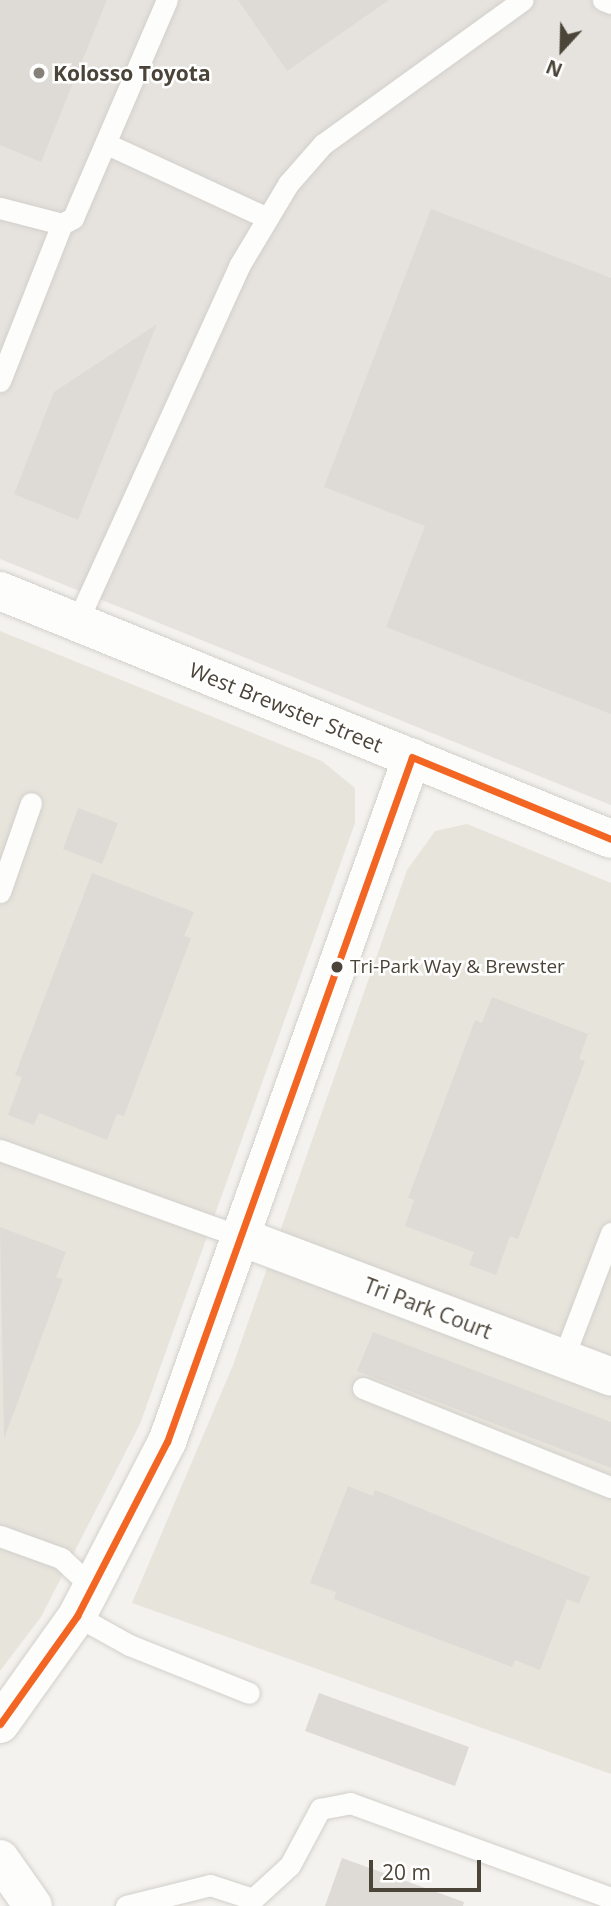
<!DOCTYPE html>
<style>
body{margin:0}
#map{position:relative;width:611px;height:1906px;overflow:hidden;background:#f4f2ee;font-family:"Open Sans",sans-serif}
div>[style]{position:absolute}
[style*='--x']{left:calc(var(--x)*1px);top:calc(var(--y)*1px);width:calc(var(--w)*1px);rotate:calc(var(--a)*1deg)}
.residential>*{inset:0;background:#e7e4dc}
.industrial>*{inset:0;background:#e6e2de}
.building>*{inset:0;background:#dedbd6}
.roads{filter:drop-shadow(0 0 2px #d2d0cb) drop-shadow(0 0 2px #d2d0cb)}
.service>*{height:21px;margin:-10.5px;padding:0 10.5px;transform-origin:10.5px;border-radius:10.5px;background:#fdfdfc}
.minor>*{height:38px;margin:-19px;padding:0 19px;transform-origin:19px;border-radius:19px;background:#fdfdfc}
.bus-1>*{height:7px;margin:-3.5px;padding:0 3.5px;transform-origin:3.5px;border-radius:3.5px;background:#f26522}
.dots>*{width:19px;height:19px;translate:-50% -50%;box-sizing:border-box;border:4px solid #fff;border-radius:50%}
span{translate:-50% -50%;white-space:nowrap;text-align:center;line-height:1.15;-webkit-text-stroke:5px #fff;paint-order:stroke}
.bus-label{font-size:19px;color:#4b4439}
.left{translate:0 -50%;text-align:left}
.poi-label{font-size:21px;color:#4b4439;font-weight:700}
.street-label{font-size:21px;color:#4b4439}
.north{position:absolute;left:527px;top:14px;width:70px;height:70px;-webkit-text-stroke:5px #fff;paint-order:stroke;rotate:202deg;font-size:19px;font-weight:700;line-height:28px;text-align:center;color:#4b4439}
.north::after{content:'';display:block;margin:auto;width:24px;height:32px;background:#4b4439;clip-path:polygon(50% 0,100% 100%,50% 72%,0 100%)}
.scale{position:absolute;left:369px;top:1860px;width:112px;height:32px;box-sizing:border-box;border:4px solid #4b4439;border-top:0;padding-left:9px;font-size:21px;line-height:24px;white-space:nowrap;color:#4b4439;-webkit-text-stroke:5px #fff;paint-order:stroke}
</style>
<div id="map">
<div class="residential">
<div style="clip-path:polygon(0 631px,322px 761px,355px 788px,355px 823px,140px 1424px,41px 1617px,0 1671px)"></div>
<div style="clip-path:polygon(467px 824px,611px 883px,611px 1774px,132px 1603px,233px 1365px,407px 870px,435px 831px)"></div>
</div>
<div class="industrial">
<div style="clip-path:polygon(0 0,611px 0,611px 805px,0 559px)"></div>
</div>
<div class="building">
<div style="clip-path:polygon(0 0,107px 0,41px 162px,0 145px)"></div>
<div style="clip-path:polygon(238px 0,389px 0,287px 71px)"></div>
<div style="clip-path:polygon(431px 209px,611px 278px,611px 714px,386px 627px,425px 526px,324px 487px)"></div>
<div style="clip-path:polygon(157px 324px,78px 520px,14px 494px,54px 392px)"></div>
<div style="clip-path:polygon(78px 808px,118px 823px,102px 864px,63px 849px)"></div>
<div style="clip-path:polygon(92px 873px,194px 912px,184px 936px,191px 938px,124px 1116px,117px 1114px,107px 1140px,39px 1113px,34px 1125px,8px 1115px,22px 1077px,15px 1075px)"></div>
<div style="clip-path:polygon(492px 997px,588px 1034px,579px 1059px,585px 1061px,518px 1239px,510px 1236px,496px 1275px,469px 1265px,474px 1252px,405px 1226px,414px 1200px,408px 1198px,475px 1020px,482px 1023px)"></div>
<div style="clip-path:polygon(0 1227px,66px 1252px,56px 1277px,63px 1279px,4px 1439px)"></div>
<div style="clip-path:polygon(373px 1332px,611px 1422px,611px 1468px,357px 1371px)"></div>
<div style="clip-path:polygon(348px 1486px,373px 1496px,375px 1490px,590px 1577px,579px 1604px,567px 1599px,540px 1670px,515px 1660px,512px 1667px,411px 1629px,334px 1599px,336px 1592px,310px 1583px)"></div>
<div style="clip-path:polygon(319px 1693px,469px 1747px,455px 1786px,305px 1731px)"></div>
<div style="clip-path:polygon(342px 1858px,464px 1902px,463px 1906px,325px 1906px)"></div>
</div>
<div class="roads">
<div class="service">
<div style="--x:603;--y:0;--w:9;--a:21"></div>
<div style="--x:107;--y:144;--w:176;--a:24.8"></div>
<div style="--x:0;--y:208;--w:64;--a:14.5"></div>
<div style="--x:62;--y:224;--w:13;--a:-29"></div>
<div style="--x:73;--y:218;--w:237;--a:-66.7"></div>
<div style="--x:0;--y:381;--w:169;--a:-68.5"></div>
<div style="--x:77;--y:622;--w:391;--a:-65.5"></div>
<div style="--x:239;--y:266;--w:96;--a:-59.1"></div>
<div style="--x:288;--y:184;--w:53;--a:-48.8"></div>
<div style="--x:323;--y:144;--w:246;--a:-35.8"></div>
<div style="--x:0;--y:892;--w:94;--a:-70.8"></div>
<div style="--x:0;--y:1150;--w:259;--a:19.8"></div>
<div style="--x:563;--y:1359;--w:135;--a:-69.1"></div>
<div style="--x:363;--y:1388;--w:267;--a:21.8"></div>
<div style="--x:0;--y:1536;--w:65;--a:19.8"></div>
<div style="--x:61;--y:1558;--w:44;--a:43.2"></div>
<div style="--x:77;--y:1616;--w:60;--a:29.1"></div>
<div style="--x:129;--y:1645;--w:129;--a:21.8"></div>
<div style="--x:253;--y:1899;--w:50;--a:-42.6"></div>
<div style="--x:290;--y:1865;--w:64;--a:-61.8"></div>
<div style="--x:320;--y:1809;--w:31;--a:-11"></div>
<div style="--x:350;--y:1803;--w:278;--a:20"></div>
<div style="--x:126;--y:1906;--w:87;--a:-14"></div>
<div style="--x:210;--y:1885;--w:45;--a:18"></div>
</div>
<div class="minor">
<div style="--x:0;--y:591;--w:659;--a:22.09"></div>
<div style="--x:244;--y:1238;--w:392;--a:20.7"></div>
<div style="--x:0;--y:1724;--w:133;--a:-54.5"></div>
<div style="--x:77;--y:1616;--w:196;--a:-62.7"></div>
<div style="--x:167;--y:1442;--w:727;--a:-70.32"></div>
<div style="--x:0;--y:1859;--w:57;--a:54.9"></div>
</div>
</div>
<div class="bus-1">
<div style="--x:412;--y:757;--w:215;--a:22.4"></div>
<div style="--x:0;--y:1724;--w:133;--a:-54.5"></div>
<div style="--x:77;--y:1616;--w:196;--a:-62.7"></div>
<div style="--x:167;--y:1442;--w:727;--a:-70.32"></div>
</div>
<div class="dots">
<div style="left:39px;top:73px;background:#868178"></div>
<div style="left:337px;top:967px;background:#4b4439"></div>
</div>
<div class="bus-label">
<span class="left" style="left:350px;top:967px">Tri-Park Way &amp; Brewster</span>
</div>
<div class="poi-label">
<span class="left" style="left:53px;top:73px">Kolosso Toyota</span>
</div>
<div class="street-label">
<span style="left:286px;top:707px;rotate:22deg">West Brewster Street</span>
<span style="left:428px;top:1308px;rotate:21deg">Tri Park Court</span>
</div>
<div class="north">N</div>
<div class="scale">20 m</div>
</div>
